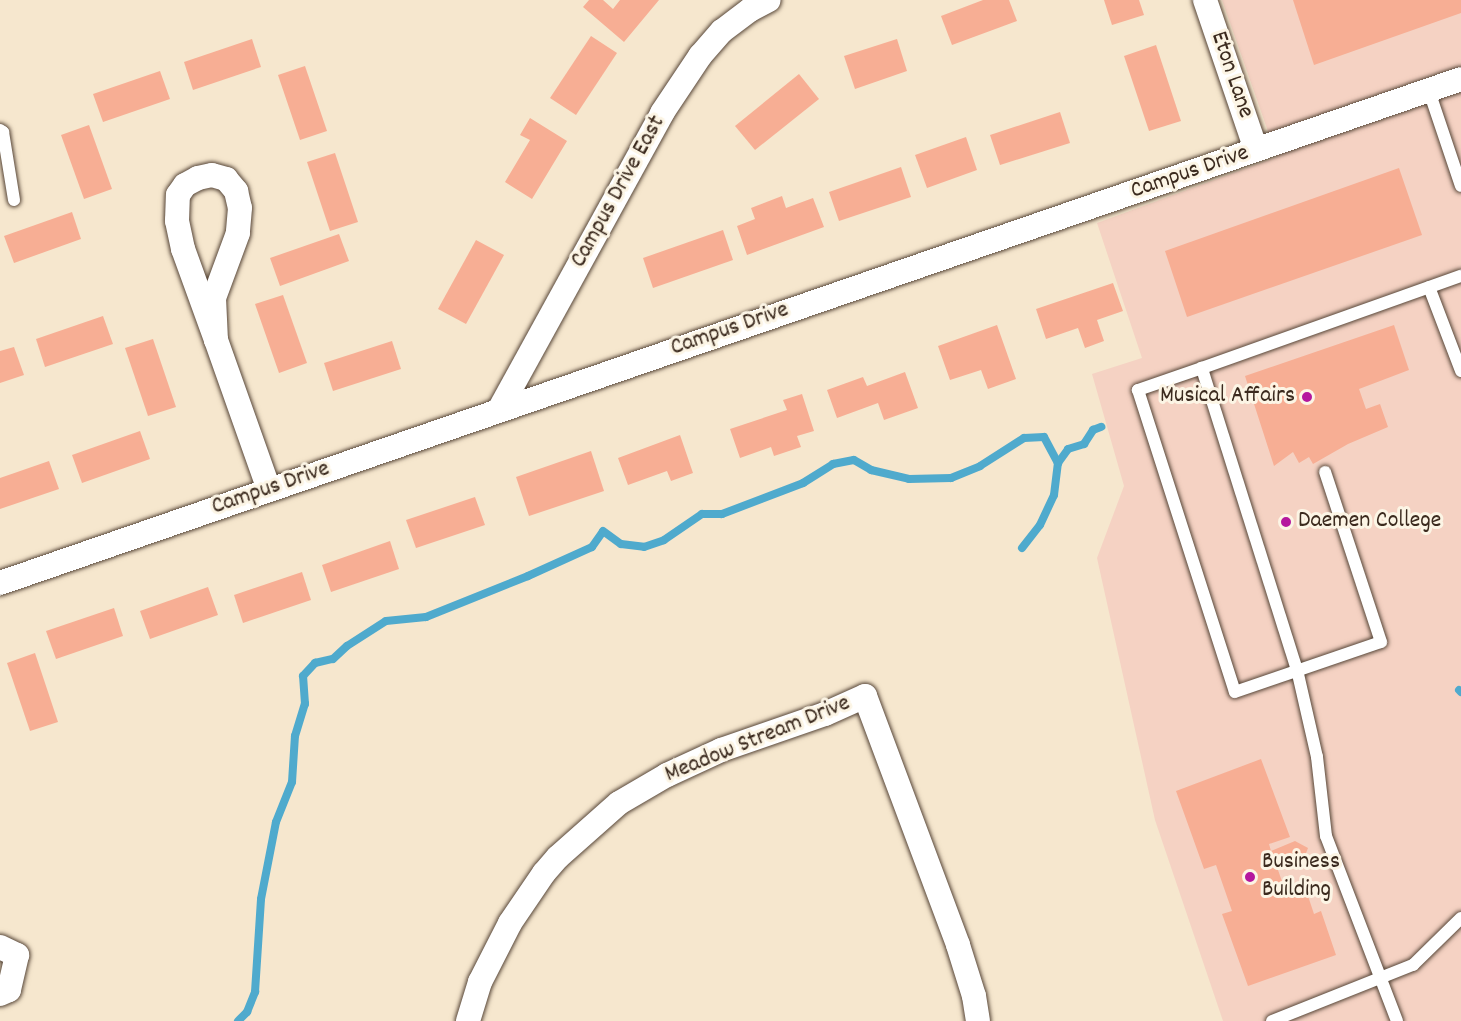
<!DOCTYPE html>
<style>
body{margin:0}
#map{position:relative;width:1461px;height:1021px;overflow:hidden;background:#f6e7ce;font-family:Dekko,sans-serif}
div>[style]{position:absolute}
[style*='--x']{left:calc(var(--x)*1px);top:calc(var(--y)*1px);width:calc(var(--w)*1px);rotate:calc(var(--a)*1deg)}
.built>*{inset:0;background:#f5d2c3}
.stream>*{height:8px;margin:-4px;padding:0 4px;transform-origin:4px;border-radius:4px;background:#4faacd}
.building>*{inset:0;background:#f7ae94}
.roads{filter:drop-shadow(0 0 2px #574638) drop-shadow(0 0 2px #574638)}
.service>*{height:12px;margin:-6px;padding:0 6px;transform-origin:6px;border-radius:6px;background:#fff}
.minor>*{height:24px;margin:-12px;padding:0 12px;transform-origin:12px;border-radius:12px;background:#fff}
.dots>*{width:16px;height:16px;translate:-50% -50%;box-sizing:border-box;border:3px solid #fcf5e5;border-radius:50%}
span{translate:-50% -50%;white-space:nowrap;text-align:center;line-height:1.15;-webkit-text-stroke:6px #fcf5e5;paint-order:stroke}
.street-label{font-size:24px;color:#3b2a1e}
.poi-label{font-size:24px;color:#3b2a1e}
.right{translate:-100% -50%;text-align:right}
.left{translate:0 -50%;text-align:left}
</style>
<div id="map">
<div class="built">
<div style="clip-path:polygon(1222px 0,1461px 0,1461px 1021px,1223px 1021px,1155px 820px,1097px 558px,1124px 486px,1092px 374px,1142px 358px,1097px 223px,1277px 157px)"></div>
</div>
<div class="stream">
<div style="--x:1022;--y:548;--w:29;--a:-52"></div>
<div style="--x:1040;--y:525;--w:33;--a:-65"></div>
<div style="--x:1054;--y:495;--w:32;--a:-83"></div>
<div style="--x:1459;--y:690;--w:3;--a:45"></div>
<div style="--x:238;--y:1021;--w:13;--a:-45"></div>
<div style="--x:247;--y:1012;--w:22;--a:-68"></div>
<div style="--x:255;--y:992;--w:93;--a:-86.3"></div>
<div style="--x:261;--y:899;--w:78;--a:-79"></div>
<div style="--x:276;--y:822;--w:43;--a:-68.2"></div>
<div style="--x:292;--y:782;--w:46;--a:-86.3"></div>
<div style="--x:295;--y:736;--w:34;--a:-73"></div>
<div style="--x:305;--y:704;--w:28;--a:-94"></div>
<div style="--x:303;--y:676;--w:18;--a:-47"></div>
<div style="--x:315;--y:663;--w:18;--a:-13"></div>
<div style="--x:333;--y:659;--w:19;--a:-43"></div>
<div style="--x:347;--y:646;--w:46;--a:-32.7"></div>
<div style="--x:386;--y:621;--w:40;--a:-5.7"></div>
<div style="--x:426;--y:617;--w:110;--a:-21.9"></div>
<div style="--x:528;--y:576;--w:70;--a:-24.4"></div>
<div style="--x:592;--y:547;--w:19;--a:-55"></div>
<div style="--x:603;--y:531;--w:22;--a:36"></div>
<div style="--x:621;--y:544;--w:23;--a:7"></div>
<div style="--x:644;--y:547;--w:21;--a:-19"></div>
<div style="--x:664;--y:540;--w:46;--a:-34.4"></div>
<div style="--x:702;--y:514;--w:20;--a:0"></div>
<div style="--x:722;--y:514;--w:87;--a:-20.9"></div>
<div style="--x:803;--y:483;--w:36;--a:-32"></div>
<div style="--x:833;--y:464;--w:21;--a:-11"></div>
<div style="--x:854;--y:460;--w:20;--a:30"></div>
<div style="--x:871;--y:470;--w:39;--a:13"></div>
<div style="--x:909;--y:479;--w:42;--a:-1.4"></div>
<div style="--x:951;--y:478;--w:31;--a:-22"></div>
<div style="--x:980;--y:466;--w:52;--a:-32.5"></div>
<div style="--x:1024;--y:438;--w:20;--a:-3"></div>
<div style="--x:1044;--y:437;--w:30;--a:62"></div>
<div style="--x:1058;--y:463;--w:17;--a:-54"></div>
<div style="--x:1068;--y:449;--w:17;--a:-17"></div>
<div style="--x:1084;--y:444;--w:17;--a:-57"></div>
<div style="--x:1093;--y:430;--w:9;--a:-21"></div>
</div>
<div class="building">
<div style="clip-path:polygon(589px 0,603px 0,613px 9px,620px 0,659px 0,624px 42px,583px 7px)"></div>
<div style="clip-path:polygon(983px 0,1009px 0,1017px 21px,952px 45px,941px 16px)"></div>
<div style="clip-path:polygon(1104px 0,1139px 0,1144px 15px,1112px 25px)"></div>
<div style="clip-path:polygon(1293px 0,1461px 0,1461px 13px,1314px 65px)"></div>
<div style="clip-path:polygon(591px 36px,617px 53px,576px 115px,550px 98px)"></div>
<div style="clip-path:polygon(252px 39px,261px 67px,193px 90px,184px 62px)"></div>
<div style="clip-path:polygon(897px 39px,907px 71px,855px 89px,844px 56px)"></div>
<div style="clip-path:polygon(1156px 45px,1181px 121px,1149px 131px,1124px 56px)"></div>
<div style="clip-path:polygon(305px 66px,327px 131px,300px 140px,278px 75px)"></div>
<div style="clip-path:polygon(160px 71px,170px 99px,103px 122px,93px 94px)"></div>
<div style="clip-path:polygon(799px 74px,819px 99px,755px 150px,735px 126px)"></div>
<div style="clip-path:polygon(1060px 112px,1070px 143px,1000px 165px,990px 135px)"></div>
<div style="clip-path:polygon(530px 118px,567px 141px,532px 199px,505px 182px,530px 140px,520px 135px)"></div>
<div style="clip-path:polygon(89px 125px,112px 189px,84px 199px,61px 135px)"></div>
<div style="clip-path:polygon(966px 137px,977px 170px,927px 188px,915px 155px)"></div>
<div style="clip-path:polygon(335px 153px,358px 222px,330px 231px,307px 162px)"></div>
<div style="clip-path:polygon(901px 167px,911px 197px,839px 221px,829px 192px)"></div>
<div style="clip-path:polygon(1399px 168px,1422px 235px,1187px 317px,1165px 251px)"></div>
<div style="clip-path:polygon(782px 196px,786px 208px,813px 198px,824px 227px,747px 255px,737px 226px,755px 219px,751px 208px)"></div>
<div style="clip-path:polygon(72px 212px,81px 239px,14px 263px,4px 236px)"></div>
<div style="clip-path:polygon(723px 230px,733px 260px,653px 288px,643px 258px)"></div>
<div style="clip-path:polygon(339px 234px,349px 261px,280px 286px,270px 258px)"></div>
<div style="clip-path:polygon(476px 240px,504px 255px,466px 324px,438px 309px)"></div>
<div style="clip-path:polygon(1113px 283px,1123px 311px,1097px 320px,1104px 341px,1085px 348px,1078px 328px,1046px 339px,1036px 309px)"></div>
<div style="clip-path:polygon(283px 295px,307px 363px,279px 373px,255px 304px)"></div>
<div style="clip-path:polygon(103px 316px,113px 344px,45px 367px,36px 339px)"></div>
<div style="clip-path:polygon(997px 325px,1016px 379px,988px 389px,981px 370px,950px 380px,938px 346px)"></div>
<div style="clip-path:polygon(1394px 325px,1409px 370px,1359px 389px,1366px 409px,1380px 404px,1388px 427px,1348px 444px,1313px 464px,1309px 457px,1299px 463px,1293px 452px,1274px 466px,1245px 376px)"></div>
<div style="clip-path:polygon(153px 339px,176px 407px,148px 416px,125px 348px)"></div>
<div style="clip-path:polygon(392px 341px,401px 369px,333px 391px,324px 363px)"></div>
<div style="clip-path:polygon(14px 347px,24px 375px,0 383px,0 351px)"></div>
<div style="clip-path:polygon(905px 372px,918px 408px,884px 420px,878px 403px,837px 418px,827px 390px,863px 377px,867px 386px)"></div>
<div style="clip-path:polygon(802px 394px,814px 431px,797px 436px,801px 447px,774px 456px,771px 447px,740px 458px,730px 429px,787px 410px,783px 400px)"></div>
<div style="clip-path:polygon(140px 431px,150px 459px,82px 483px,72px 455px)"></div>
<div style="clip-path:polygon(680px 435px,693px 473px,671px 481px,667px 471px,628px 485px,618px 458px)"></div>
<div style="clip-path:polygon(591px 451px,604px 491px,529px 516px,516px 477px)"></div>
<div style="clip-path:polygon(49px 461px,59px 489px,0 509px,0 478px)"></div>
<div style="clip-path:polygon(475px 497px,485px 525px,416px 548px,406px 520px)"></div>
<div style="clip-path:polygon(390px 541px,399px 569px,331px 592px,322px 565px)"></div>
<div style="clip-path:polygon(302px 572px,311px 600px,243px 623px,234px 595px)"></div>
<div style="clip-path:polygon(208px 587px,218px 615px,150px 639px,140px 611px)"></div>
<div style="clip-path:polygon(114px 608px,123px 636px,56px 659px,46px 631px)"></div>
<div style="clip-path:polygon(35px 653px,58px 722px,30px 731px,7px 663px)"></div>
<div style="clip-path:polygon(1261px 759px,1290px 837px,1269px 844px,1271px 851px,1295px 841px,1308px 848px,1303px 861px,1278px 870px,1285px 890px,1304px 884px,1314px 914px,1321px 911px,1336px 955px,1248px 986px,1222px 914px,1232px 911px,1216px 865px,1204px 869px,1176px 791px)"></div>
</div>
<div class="roads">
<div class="service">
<div style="--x:1429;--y:91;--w:100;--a:71.4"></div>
<div style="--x:0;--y:130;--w:4;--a:34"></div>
<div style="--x:3;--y:132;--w:69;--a:80.8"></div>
<div style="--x:1429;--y:287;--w:90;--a:69.1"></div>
<div style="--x:1202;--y:368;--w:68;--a:161"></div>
<div style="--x:1138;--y:390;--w:317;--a:72.2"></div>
<div style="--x:1235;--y:692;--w:154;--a:-18.9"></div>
<div style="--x:1381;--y:642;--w:179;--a:-108.2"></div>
<div style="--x:1272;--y:1021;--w:152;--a:-21.7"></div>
<div style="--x:1413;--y:965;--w:67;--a:-44.4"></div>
<div style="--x:1397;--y:1021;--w:198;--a:-111"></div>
<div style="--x:1326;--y:836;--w:80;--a:-96.5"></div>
<div style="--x:1317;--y:757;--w:89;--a:-102.9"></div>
<div style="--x:1297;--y:670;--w:317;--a:-107.5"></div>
<div style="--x:1202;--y:368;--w:275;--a:-19.6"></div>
</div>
<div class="minor">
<div style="--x:1205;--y:0;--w:158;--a:71.2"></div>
<div style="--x:216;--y:340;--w:97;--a:-109.9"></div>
<div style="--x:183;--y:249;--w:29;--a:-102"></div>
<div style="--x:177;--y:221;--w:26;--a:-88"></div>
<div style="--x:178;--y:195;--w:12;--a:-55"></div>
<div style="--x:185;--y:185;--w:15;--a:-28"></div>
<div style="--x:198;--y:178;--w:14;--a:-12"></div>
<div style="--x:212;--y:175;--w:15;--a:16"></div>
<div style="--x:226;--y:179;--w:16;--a:50"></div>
<div style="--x:236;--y:191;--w:17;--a:77"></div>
<div style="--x:240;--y:208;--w:25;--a:95"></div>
<div style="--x:238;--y:233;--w:69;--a:110.3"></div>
<div style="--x:214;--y:298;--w:42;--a:87.3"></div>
<div style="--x:216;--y:340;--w:159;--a:70.5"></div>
<div style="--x:499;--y:410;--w:339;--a:-61.2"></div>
<div style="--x:662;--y:113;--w:69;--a:-56.3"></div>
<div style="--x:700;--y:56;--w:33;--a:-49"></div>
<div style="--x:722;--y:31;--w:35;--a:-37"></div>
<div style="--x:750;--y:10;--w:21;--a:-28"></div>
<div style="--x:0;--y:583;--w:1545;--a:-19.03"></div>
<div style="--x:0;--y:947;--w:19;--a:25"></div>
<div style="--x:17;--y:955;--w:36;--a:103"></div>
<div style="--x:9;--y:990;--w:10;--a:156"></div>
<div style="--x:468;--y:1021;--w:41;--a:-72.9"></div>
<div style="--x:480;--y:982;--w:66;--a:-63"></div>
<div style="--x:510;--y:923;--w:60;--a:-55.8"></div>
<div style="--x:544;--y:873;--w:21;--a:-49"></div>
<div style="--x:558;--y:857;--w:81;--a:-41.5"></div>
<div style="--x:619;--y:803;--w:56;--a:-30.3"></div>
<div style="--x:667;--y:775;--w:60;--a:-24.8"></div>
<div style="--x:721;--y:750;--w:110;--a:-19.1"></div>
<div style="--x:825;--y:714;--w:44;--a:-24.2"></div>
<div style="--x:865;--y:696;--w:266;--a:69.5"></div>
<div style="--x:958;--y:945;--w:53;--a:72.6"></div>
<div style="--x:974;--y:996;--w:25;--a:81"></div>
</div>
</div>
<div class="dots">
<div style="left:1307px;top:397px;background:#b5179e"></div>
<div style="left:1286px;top:522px;background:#b5179e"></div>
<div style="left:1250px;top:877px;background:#b5179e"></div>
</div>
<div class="street-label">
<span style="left:1231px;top:75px;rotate:71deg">Eton Lane</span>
<span style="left:1190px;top:173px;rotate:-19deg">Campus Drive</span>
<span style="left:619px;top:192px;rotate:-61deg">Campus Drive East</span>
<span style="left:730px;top:330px;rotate:-19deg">Campus Drive</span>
<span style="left:271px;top:489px;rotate:-19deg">Campus Drive</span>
<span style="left:758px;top:740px;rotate:-22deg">Meadow Stream Drive</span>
</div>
<div class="poi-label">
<span class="right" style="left:1295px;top:397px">Musical Affairs</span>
<span class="left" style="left:1298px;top:522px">Daemen College</span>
<span class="left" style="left:1262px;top:877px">Business<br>Building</span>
</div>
</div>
